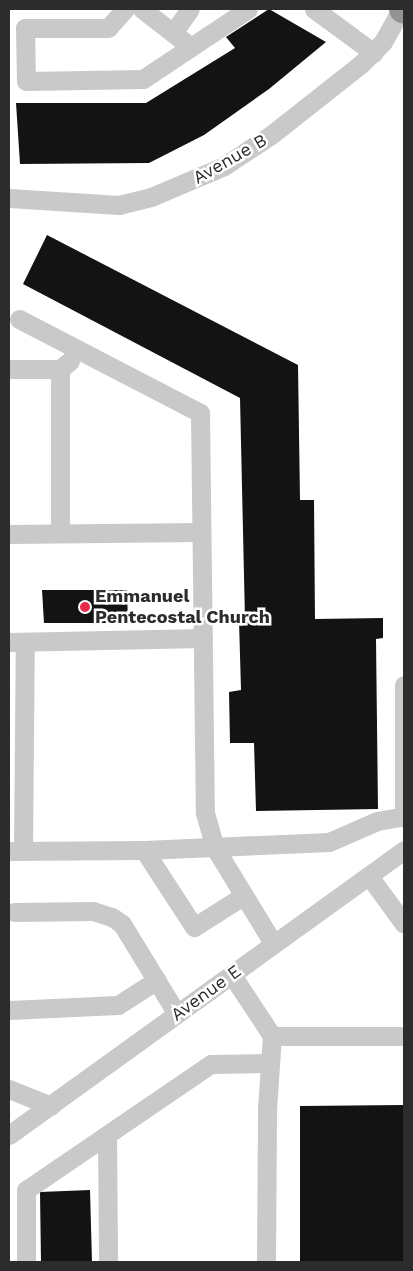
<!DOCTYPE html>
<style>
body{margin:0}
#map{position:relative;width:413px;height:1271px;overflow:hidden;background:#fff;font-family:"Work Sans",sans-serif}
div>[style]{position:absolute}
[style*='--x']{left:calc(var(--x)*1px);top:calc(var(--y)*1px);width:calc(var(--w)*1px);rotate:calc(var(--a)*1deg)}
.building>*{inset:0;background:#131313}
.minor>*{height:19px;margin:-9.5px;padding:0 9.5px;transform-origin:9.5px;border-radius:9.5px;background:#c9c9c9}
.highway>*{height:28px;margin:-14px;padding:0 14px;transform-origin:14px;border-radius:14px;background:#939393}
.dots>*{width:14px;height:14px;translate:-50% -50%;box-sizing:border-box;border:2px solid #fff;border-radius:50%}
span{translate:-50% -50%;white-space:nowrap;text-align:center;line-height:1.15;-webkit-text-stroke:5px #fff;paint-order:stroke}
.street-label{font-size:18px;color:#2c2c2c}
.poi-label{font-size:18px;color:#2c2c2c;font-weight:700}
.left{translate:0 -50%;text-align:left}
.frame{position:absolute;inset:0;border:10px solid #2c2c2c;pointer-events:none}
</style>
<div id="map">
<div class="building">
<div style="clip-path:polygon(269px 9px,326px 42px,269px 89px,204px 135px,149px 163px,20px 164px,16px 103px,146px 103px,235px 48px,226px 37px)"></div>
<div style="clip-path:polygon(47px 235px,298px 365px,300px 500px,314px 500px,315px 619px,383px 618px,383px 638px,376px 639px,378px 809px,256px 811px,254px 743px,230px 743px,229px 692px,241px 690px,239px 621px,245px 620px,240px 398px,23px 284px)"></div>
<div style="clip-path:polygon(42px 590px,127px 590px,128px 623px,44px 623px)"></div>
<div style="clip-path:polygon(404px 1105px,404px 1262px,300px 1262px,300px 1106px)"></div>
<div style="clip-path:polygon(90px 1190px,92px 1262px,41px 1262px,40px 1192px)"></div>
</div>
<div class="minor">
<div style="--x:125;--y:9;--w:25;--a:132"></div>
<div style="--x:108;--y:28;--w:83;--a:180"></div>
<div style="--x:25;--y:28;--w:53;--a:88.9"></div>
<div style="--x:26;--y:81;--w:117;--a:-1"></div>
<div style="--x:143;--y:79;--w:126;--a:-33.7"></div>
<div style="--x:142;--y:9;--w:62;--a:37.8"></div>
<div style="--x:314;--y:9;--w:74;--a:36.3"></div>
<div style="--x:173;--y:33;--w:29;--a:-55"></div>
<div style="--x:9;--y:198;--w:110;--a:3.6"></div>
<div style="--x:119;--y:205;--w:33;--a:-14"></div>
<div style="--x:151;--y:197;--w:79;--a:-23"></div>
<div style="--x:224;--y:166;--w:56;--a:-33.4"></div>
<div style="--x:271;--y:135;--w:115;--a:-38.3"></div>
<div style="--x:361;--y:64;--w:31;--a:-45"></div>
<div style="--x:383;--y:42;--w:38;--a:-61"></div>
<div style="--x:19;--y:319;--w:204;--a:27.4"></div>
<div style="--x:200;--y:413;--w:400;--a:89.3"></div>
<div style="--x:205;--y:813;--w:36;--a:74"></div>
<div style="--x:215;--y:848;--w:111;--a:58.6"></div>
<div style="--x:9;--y:369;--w:51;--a:0"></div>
<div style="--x:60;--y:369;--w:13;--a:-39"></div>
<div style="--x:60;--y:369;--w:164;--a:90"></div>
<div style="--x:9;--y:534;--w:192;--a:-0.6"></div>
<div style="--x:9;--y:642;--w:194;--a:-1.2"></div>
<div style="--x:404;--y:816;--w:131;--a:-90"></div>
<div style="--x:144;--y:850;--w:92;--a:57"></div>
<div style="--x:194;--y:927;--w:58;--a:-32.3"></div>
<div style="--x:9;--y:851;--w:135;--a:-0.4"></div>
<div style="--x:144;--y:850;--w:185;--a:-2.5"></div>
<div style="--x:329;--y:842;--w:52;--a:-23.6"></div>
<div style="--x:377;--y:821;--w:27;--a:-10"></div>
<div style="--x:23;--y:851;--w:209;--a:-89.5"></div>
<div style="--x:369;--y:876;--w:59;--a:53.9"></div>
<div style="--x:14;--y:912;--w:79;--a:-0.7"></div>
<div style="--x:93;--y:911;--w:20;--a:18"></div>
<div style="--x:112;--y:917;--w:12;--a:35"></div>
<div style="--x:122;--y:924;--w:105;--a:58.6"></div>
<div style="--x:232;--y:975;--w:73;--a:56.7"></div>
<div style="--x:272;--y:1036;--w:132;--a:0"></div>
<div style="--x:9;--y:1010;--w:109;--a:-2.6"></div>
<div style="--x:118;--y:1005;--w:46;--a:-32.7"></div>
<div style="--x:9;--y:1089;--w:45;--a:22"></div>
<div style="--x:9;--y:1135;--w:487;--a:-35.8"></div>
<div style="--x:107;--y:1137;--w:125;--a:89.5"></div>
<div style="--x:26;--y:1262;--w:72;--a:-90"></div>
<div style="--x:26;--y:1190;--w:224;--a:-34.3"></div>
<div style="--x:211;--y:1064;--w:57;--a:-1"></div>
<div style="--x:266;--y:1262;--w:153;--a:-89.6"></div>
<div style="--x:267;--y:1109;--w:73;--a:-86.1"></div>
</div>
<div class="highway">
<div style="--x:403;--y:9;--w:1;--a:45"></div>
</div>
<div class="dots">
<div style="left:85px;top:607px;background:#e62b4a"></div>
</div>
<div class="street-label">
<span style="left:230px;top:159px;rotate:-30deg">Avenue B</span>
<span style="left:206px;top:993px;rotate:-36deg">Avenue E</span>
</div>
<div class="poi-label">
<span class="left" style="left:95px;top:607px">Emmanuel<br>Pentecostal Church</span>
</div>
<div class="frame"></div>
</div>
